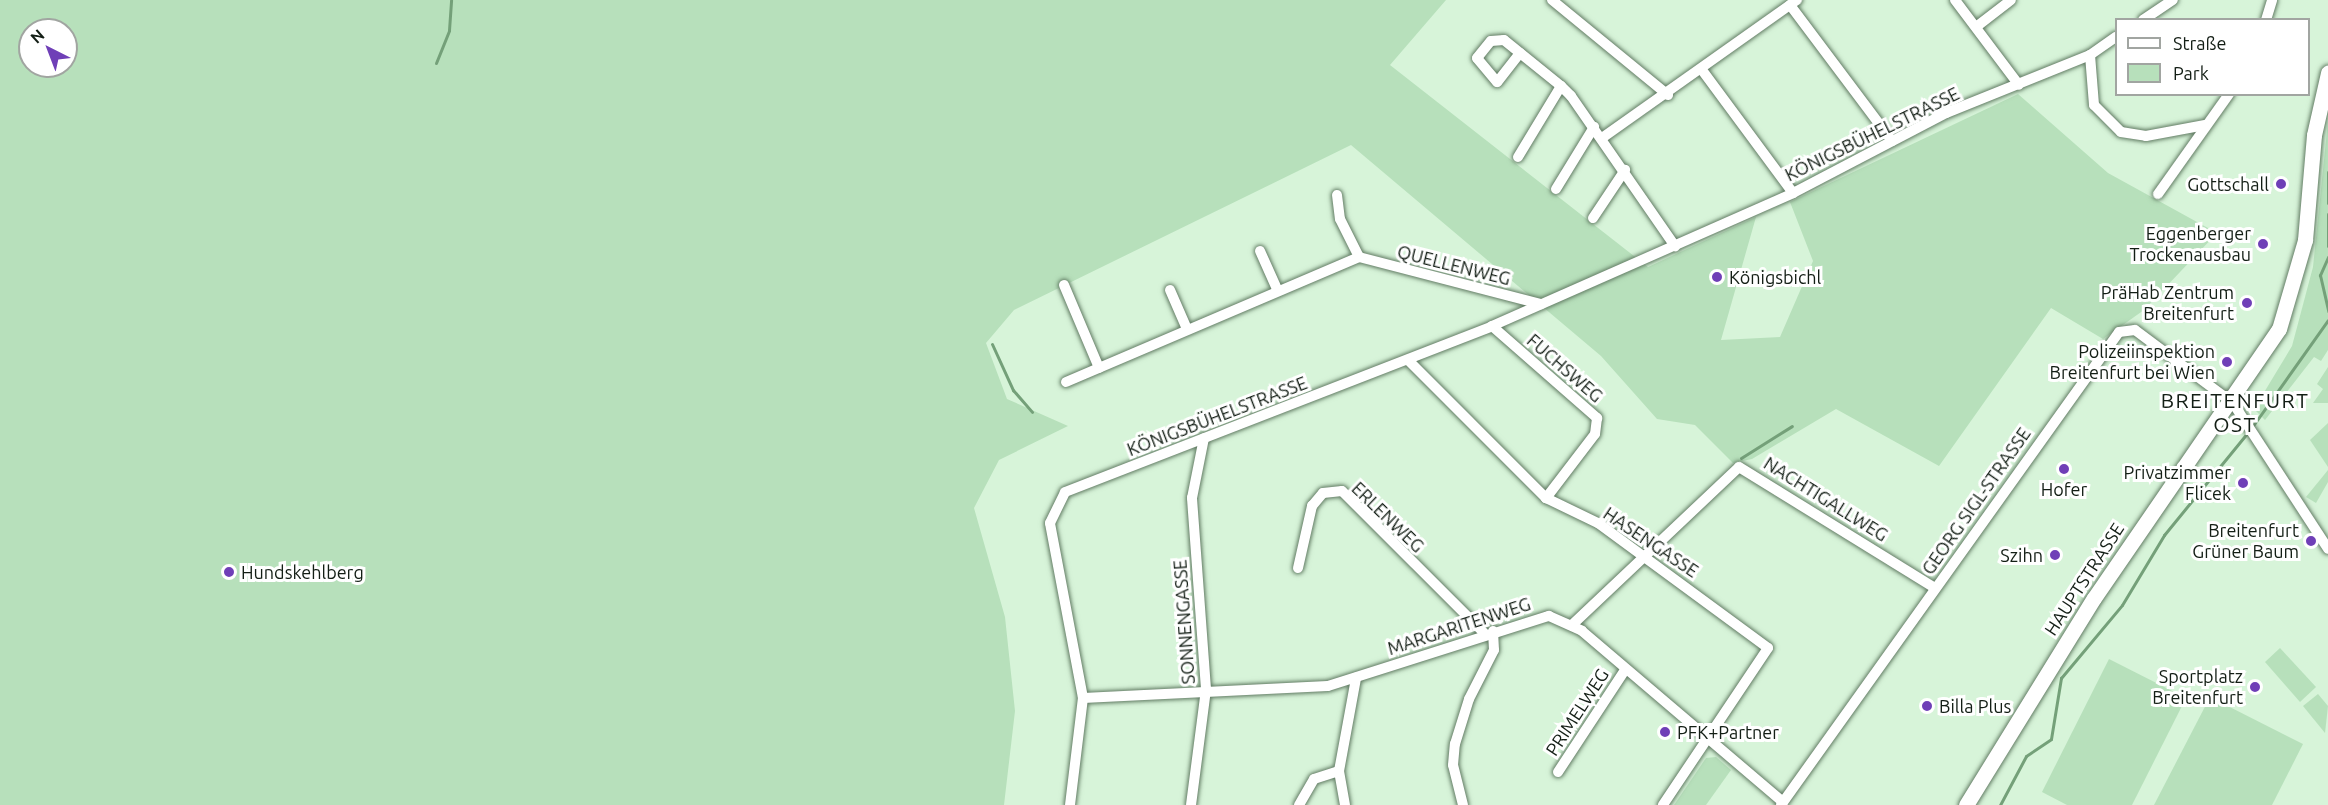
<!DOCTYPE html>
<meta charset="utf-8">
<style>
body{margin:0}
#map{position:relative;width:2328px;height:805px;overflow:hidden;background:#d7f4d9;font-family:Ubuntu,sans-serif}
div>[style]{position:absolute}
[style*='--x']{left:calc(var(--x)*1px);top:calc(var(--y)*1px);width:calc(var(--w)*1px);rotate:calc(var(--a)*1deg)}
.green>*{inset:0;background:#b7e0bb}
.stream>*{height:3px;margin:-1.5px;padding:0 1.5px;transform-origin:1.5px;border-radius:1.5px;background:#74a079}
.roads{filter:drop-shadow(0 0 2px #627c64) drop-shadow(0 0 2px #627c64)}
.minor>*{height:10px;margin:-5px;padding:0 5px;transform-origin:5px;border-radius:5px;background:#fff}
.secondary>*{height:15px;margin:-7.5px;padding:0 7.5px;transform-origin:7.5px;border-radius:7.5px;background:#fff}
.dots>*{width:16px;height:16px;translate:-50% -50%;box-sizing:border-box;border:3px solid #fff;border-radius:50%}
span{translate:-50% -50%;white-space:nowrap;text-align:center;line-height:1.15;-webkit-text-stroke:6px #fff;paint-order:stroke}
.street-label{font-size:18px;color:#131e15}
.poi-label{font-size:18px;color:#131e15}
.right{translate:-100% -50%;text-align:right}
.left{translate:0 -50%;text-align:left}
.quarter-label{font-size:21px;color:#131e15;letter-spacing:1.5px}
.legend{position:absolute;left:2115px;top:18px;width:195px;height:78px;box-sizing:border-box;background:#fff;border:2px solid #a1a5a1;margin:0;padding:8px 10px;list-style:none;font-size:18px;color:#131e15}
.legend li{display:flex;align-items:center;gap:12px;height:30px}
.legend b{width:30px;border:2px solid #a1a5a1}
.north{position:absolute;left:18px;top:18px;width:60px;height:60px;box-sizing:border-box;background:#fff;border:2px solid #a1a5a1;border-radius:50%;rotate:318deg;font-size:16px;font-weight:700;line-height:24px;text-align:center;color:#131e15}
.north::after{content:'';display:block;margin:auto;width:21px;height:27px;background:#6f3fb7;clip-path:polygon(50% 0,100% 100%,50% 72%,0 100%)}
</style>
<div id="map">
<div class="green">
<div style="clip-path:polygon(evenodd,0 0,1446px 0,1390px 65px,1648px 267px,1756px 217px,1721px 340px,1780px 337px,1813px 261px,1790px 202px,2018px 94px,2108px 173px,2217px 233px,2144px 310px,2103px 339px,2051px 308px,1939px 466px,1836px 409px,1752px 459px,1733px 463px,1695px 425px,1657px 419px,1601px 356px,1351px 145px,1014px 310px,986px 343px,1007px 399px,1068px 426px,999px 460px,974px 508px,1005px 617px,1015px 711px,1004px 805px,0 805px,0 0,30px 30px,66px 30px,66px 66px,30px 66px,30px 30px)"></div>
<div style="clip-path:polygon(2328px 121px,2328px 350px,2321px 361px,2314px 357px,2265px 420px,2254px 409px,2292px 346px,2313px 267px)"></div>
<div style="clip-path:polygon(2328px 367px,2328px 403px,2313px 403px,2323px 389px,2317px 384px)"></div>
<div style="clip-path:polygon(2328px 423px,2328px 467px,2310px 440px)"></div>
<div style="clip-path:polygon(2328px 470px,2328px 482px,2316px 503px,2306px 497px)"></div>
<div style="clip-path:polygon(2280px 648px,2316px 687px,2300px 702px,2265px 662px)"></div>
<div style="clip-path:polygon(2109px 659px,2186px 698px,2132px 805px,2067px 805px,2042px 792px)"></div>
<div style="clip-path:polygon(2318px 694px,2328px 706px,2325px 733px,2303px 706px)"></div>
<div style="clip-path:polygon(2210px 697px,2303px 744px,2272px 805px,2154px 805px)"></div>
<div style="clip-path:polygon(1716px 757px,1731px 770px,1706px 805px,1674px 805px,1706px 758px)"></div>
</div>
<div class="stream">
<div style="--x:436;--y:63;--w:35;--a:-68"></div>
<div style="--x:449;--y:30;--w:30;--a:-86"></div>
<div style="--x:2328;--y:172;--w:31;--a:90"></div>
<div style="--x:2328;--y:214;--w:32;--a:90"></div>
<div style="--x:2328;--y:257;--w:20;--a:114"></div>
<div style="--x:2320;--y:275;--w:37;--a:77"></div>
<div style="--x:992;--y:344;--w:51;--a:65.5"></div>
<div style="--x:1013;--y:390;--w:29;--a:49"></div>
<div style="--x:2252;--y:427;--w:131;--a:-54.6"></div>
<div style="--x:1741;--y:458;--w:60;--a:-32.1"></div>
<div style="--x:2000;--y:805;--w:55;--a:-62"></div>
<div style="--x:2026;--y:756;--w:30;--a:-34"></div>
<div style="--x:2051;--y:739;--w:62;--a:-80.7"></div>
<div style="--x:2061;--y:678;--w:95;--a:-50.1"></div>
<div style="--x:2122;--y:605;--w:82;--a:-59"></div>
<div style="--x:2164;--y:535;--w:133;--a:-50.8"></div>
</div>
<div class="roads">
<div class="minor">
<div style="--x:1552;--y:0;--w:150;--a:39.3"></div>
<div style="--x:1955;--y:0;--w:106;--a:53"></div>
<div style="--x:1790;--y:5;--w:170;--a:53.1"></div>
<div style="--x:2143;--y:20;--w:36;--a:-34"></div>
<div style="--x:2266;--y:20;--w:21;--a:-73"></div>
<div style="--x:1976;--y:27;--w:44;--a:-37.6"></div>
<div style="--x:1520;--y:53;--w:37;--a:128"></div>
<div style="--x:1497;--y:82;--w:31;--a:-130"></div>
<div style="--x:1477;--y:58;--w:22;--a:-51"></div>
<div style="--x:1491;--y:41;--w:13;--a:-4"></div>
<div style="--x:1504;--y:40;--w:73;--a:38.9"></div>
<div style="--x:1561;--y:86;--w:14;--a:45"></div>
<div style="--x:1571;--y:96;--w:183;--a:55.3"></div>
<div style="--x:2090;--y:55;--w:50;--a:85.4"></div>
<div style="--x:2094;--y:105;--w:38;--a:45"></div>
<div style="--x:2121;--y:132;--w:25;--a:9"></div>
<div style="--x:2146;--y:136;--w:60;--a:-10.6"></div>
<div style="--x:1702;--y:70;--w:153;--a:53.5"></div>
<div style="--x:1602;--y:138;--w:239;--a:-35.3"></div>
<div style="--x:1518;--y:157;--w:83;--a:-58.8"></div>
<div style="--x:1556;--y:189;--w:73;--a:-58.5"></div>
<div style="--x:2158;--y:194;--w:123;--a:-54.6"></div>
<div style="--x:1337;--y:195;--w:24;--a:83"></div>
<div style="--x:1340;--y:219;--w:42;--a:63.4"></div>
<div style="--x:1593;--y:218;--w:58;--a:-56.3"></div>
<div style="--x:1260;--y:251;--w:42;--a:65.9"></div>
<div style="--x:1064;--y:285;--w:90;--a:67.1"></div>
<div style="--x:1170;--y:290;--w:43;--a:66.4"></div>
<div style="--x:1492;--y:326;--w:140;--a:41.2"></div>
<div style="--x:1597;--y:418;--w:16;--a:97"></div>
<div style="--x:1595;--y:434;--w:81;--a:127.4"></div>
<div style="--x:1409;--y:361;--w:194;--a:45"></div>
<div style="--x:1546;--y:498;--w:58;--a:25.7"></div>
<div style="--x:1598;--y:523;--w:211;--a:36.3"></div>
<div style="--x:1768;--y:648;--w:189;--a:123.8"></div>
<div style="--x:1066;--y:382;--w:319;--a:-23.1"></div>
<div style="--x:1359;--y:257;--w:188;--a:14.5"></div>
<div style="--x:1298;--y:568;--w:64;--a:-77.3"></div>
<div style="--x:1312;--y:506;--w:17;--a:-50"></div>
<div style="--x:1323;--y:493;--w:19;--a:-6"></div>
<div style="--x:1342;--y:491;--w:202;--a:45"></div>
<div style="--x:1573;--y:624;--w:228;--a:-43.4"></div>
<div style="--x:1739;--y:467;--w:230;--a:31.7"></div>
<div style="--x:1083;--y:698;--w:245;--a:-2.8"></div>
<div style="--x:1328;--y:686;--w:232;--a:-17.6"></div>
<div style="--x:1549;--y:616;--w:36;--a:24"></div>
<div style="--x:1582;--y:631;--w:264;--a:40.4"></div>
<div style="--x:1558;--y:772;--w:122;--a:-56.7"></div>
<div style="--x:1070;--y:805;--w:108;--a:-83.1"></div>
<div style="--x:1083;--y:698;--w:178;--a:-100.7"></div>
<div style="--x:1050;--y:523;--w:34;--a:-64"></div>
<div style="--x:1065;--y:492;--w:458;--a:-21.2"></div>
<div style="--x:1492;--y:326;--w:329;--a:-23.8"></div>
<div style="--x:1793;--y:193;--w:173;--a:-27.6"></div>
<div style="--x:1946;--y:113;--w:155;--a:-21.9"></div>
<div style="--x:2090;--y:55;--w:32;--a:-35"></div>
<div style="--x:1191;--y:805;--w:117;--a:-82.6"></div>
<div style="--x:1206;--y:689;--w:192;--a:-94.2"></div>
<div style="--x:1192;--y:498;--w:61;--a:-78.7"></div>
<div style="--x:1299;--y:805;--w:30;--a:-60"></div>
<div style="--x:1314;--y:779;--w:26;--a:-18"></div>
<div style="--x:1345;--y:805;--w:35;--a:-100"></div>
<div style="--x:1339;--y:771;--w:95;--a:-79.6"></div>
<div style="--x:1463;--y:805;--w:41;--a:-104"></div>
<div style="--x:1453;--y:765;--w:21;--a:-85"></div>
<div style="--x:1455;--y:744;--w:47;--a:-72.7"></div>
<div style="--x:1469;--y:699;--w:55;--a:-63"></div>
<div style="--x:1494;--y:650;--w:19;--a:-93"></div>
<div style="--x:1781;--y:805;--w:581;--a:-54.45"></div>
<div style="--x:2119;--y:332;--w:16;--a:-7"></div>
<div style="--x:2135;--y:330;--w:122;--a:36.7"></div>
<div style="--x:2233;--y:403;--w:174;--a:56.9"></div>
</div>
<div class="secondary">
<div style="--x:1966;--y:805;--w:243;--a:-58.3"></div>
<div style="--x:2094;--y:598;--w:326;--a:-55.5"></div>
<div style="--x:2279;--y:329;--w:93;--a:-73.7"></div>
<div style="--x:2305;--y:240;--w:105;--a:-85.1"></div>
<div style="--x:2314;--y:135;--w:64;--a:-77.3"></div>
</div>
</div>
<div class="dots">
<div style="left:2281px;top:184px;background:#6f3fb7"></div>
<div style="left:2263px;top:244px;background:#6f3fb7"></div>
<div style="left:1717px;top:277px;background:#6f3fb7"></div>
<div style="left:2247px;top:303px;background:#6f3fb7"></div>
<div style="left:2227px;top:362px;background:#6f3fb7"></div>
<div style="left:2064px;top:469px;background:#6f3fb7"></div>
<div style="left:2243px;top:483px;background:#6f3fb7"></div>
<div style="left:2311px;top:541px;background:#6f3fb7"></div>
<div style="left:2055px;top:555px;background:#6f3fb7"></div>
<div style="left:229px;top:572px;background:#6f3fb7"></div>
<div style="left:2255px;top:687px;background:#6f3fb7"></div>
<div style="left:1927px;top:706px;background:#6f3fb7"></div>
<div style="left:1665px;top:732px;background:#6f3fb7"></div>
</div>
<div class="street-label">
<span style="left:1872px;top:134px;rotate:-26deg">KÖNIGSBÜHELSTRASSE</span>
<span style="left:1454px;top:265px;rotate:14deg">QUELLENWEG</span>
<span style="left:1565px;top:368px;rotate:41deg">FUCHSWEG</span>
<span style="left:1217px;top:416px;rotate:-21deg">KÖNIGSBÜHELSTRASSE</span>
<span style="left:1826px;top:499px;rotate:32deg">NACHTIGALLWEG</span>
<span style="left:1976px;top:501px;rotate:-55deg">GEORG SIGL-STRASSE</span>
<span style="left:1388px;top:517px;rotate:44deg">ERLENWEG</span>
<span style="left:1651px;top:542px;rotate:34deg">HASENGASSE</span>
<span style="left:2084px;top:579px;rotate:-57deg">HAUPTSTRASSE</span>
<span style="left:1184px;top:622px;rotate:-94deg">SONNENGASSE</span>
<span style="left:1459px;top:626px;rotate:-18deg">MARGARITENWEG</span>
<span style="left:1577px;top:712px;rotate:-57deg">PRIMELWEG</span>
</div>
<div class="poi-label">
<span class="right" style="left:2269px;top:184px">Gottschall</span>
<span class="right" style="left:2251px;top:244px">Eggenberger<br>Trockenausbau</span>
<span class="left" style="left:1729px;top:277px">Königsbichl</span>
<span class="right" style="left:2234px;top:303px">PräHab Zentrum<br>Breitenfurt</span>
<span class="right" style="left:2215px;top:362px">Polizeiinspektion<br>Breitenfurt bei Wien</span>
<span class="right" style="left:2231px;top:483px">Privatzimmer<br>Flicek</span>
<span style="left:2064px;top:489px">Hofer</span>
<span class="right" style="left:2299px;top:541px">Breitenfurt<br>Grüner Baum</span>
<span class="right" style="left:2043px;top:555px">Szihn</span>
<span class="left" style="left:241px;top:572px">Hundskehlberg</span>
<span class="right" style="left:2243px;top:687px">Sportplatz<br>Breitenfurt</span>
<span class="left" style="left:1939px;top:706px">Billa Plus</span>
<span class="left" style="left:1677px;top:732px">PFK+Partner</span>
</div>
<div class="quarter-label">
<span style="left:2235px;top:412px">BREITENFURT<br>OST</span>
</div>
<ul class="legend">
<li><b style="height:8px;background:#fff"></b>Straße</li>
<li><b style="height:16px;background:#b7e0bb"></b>Park</li>
</ul>
<div class="north">N</div>
</div>
